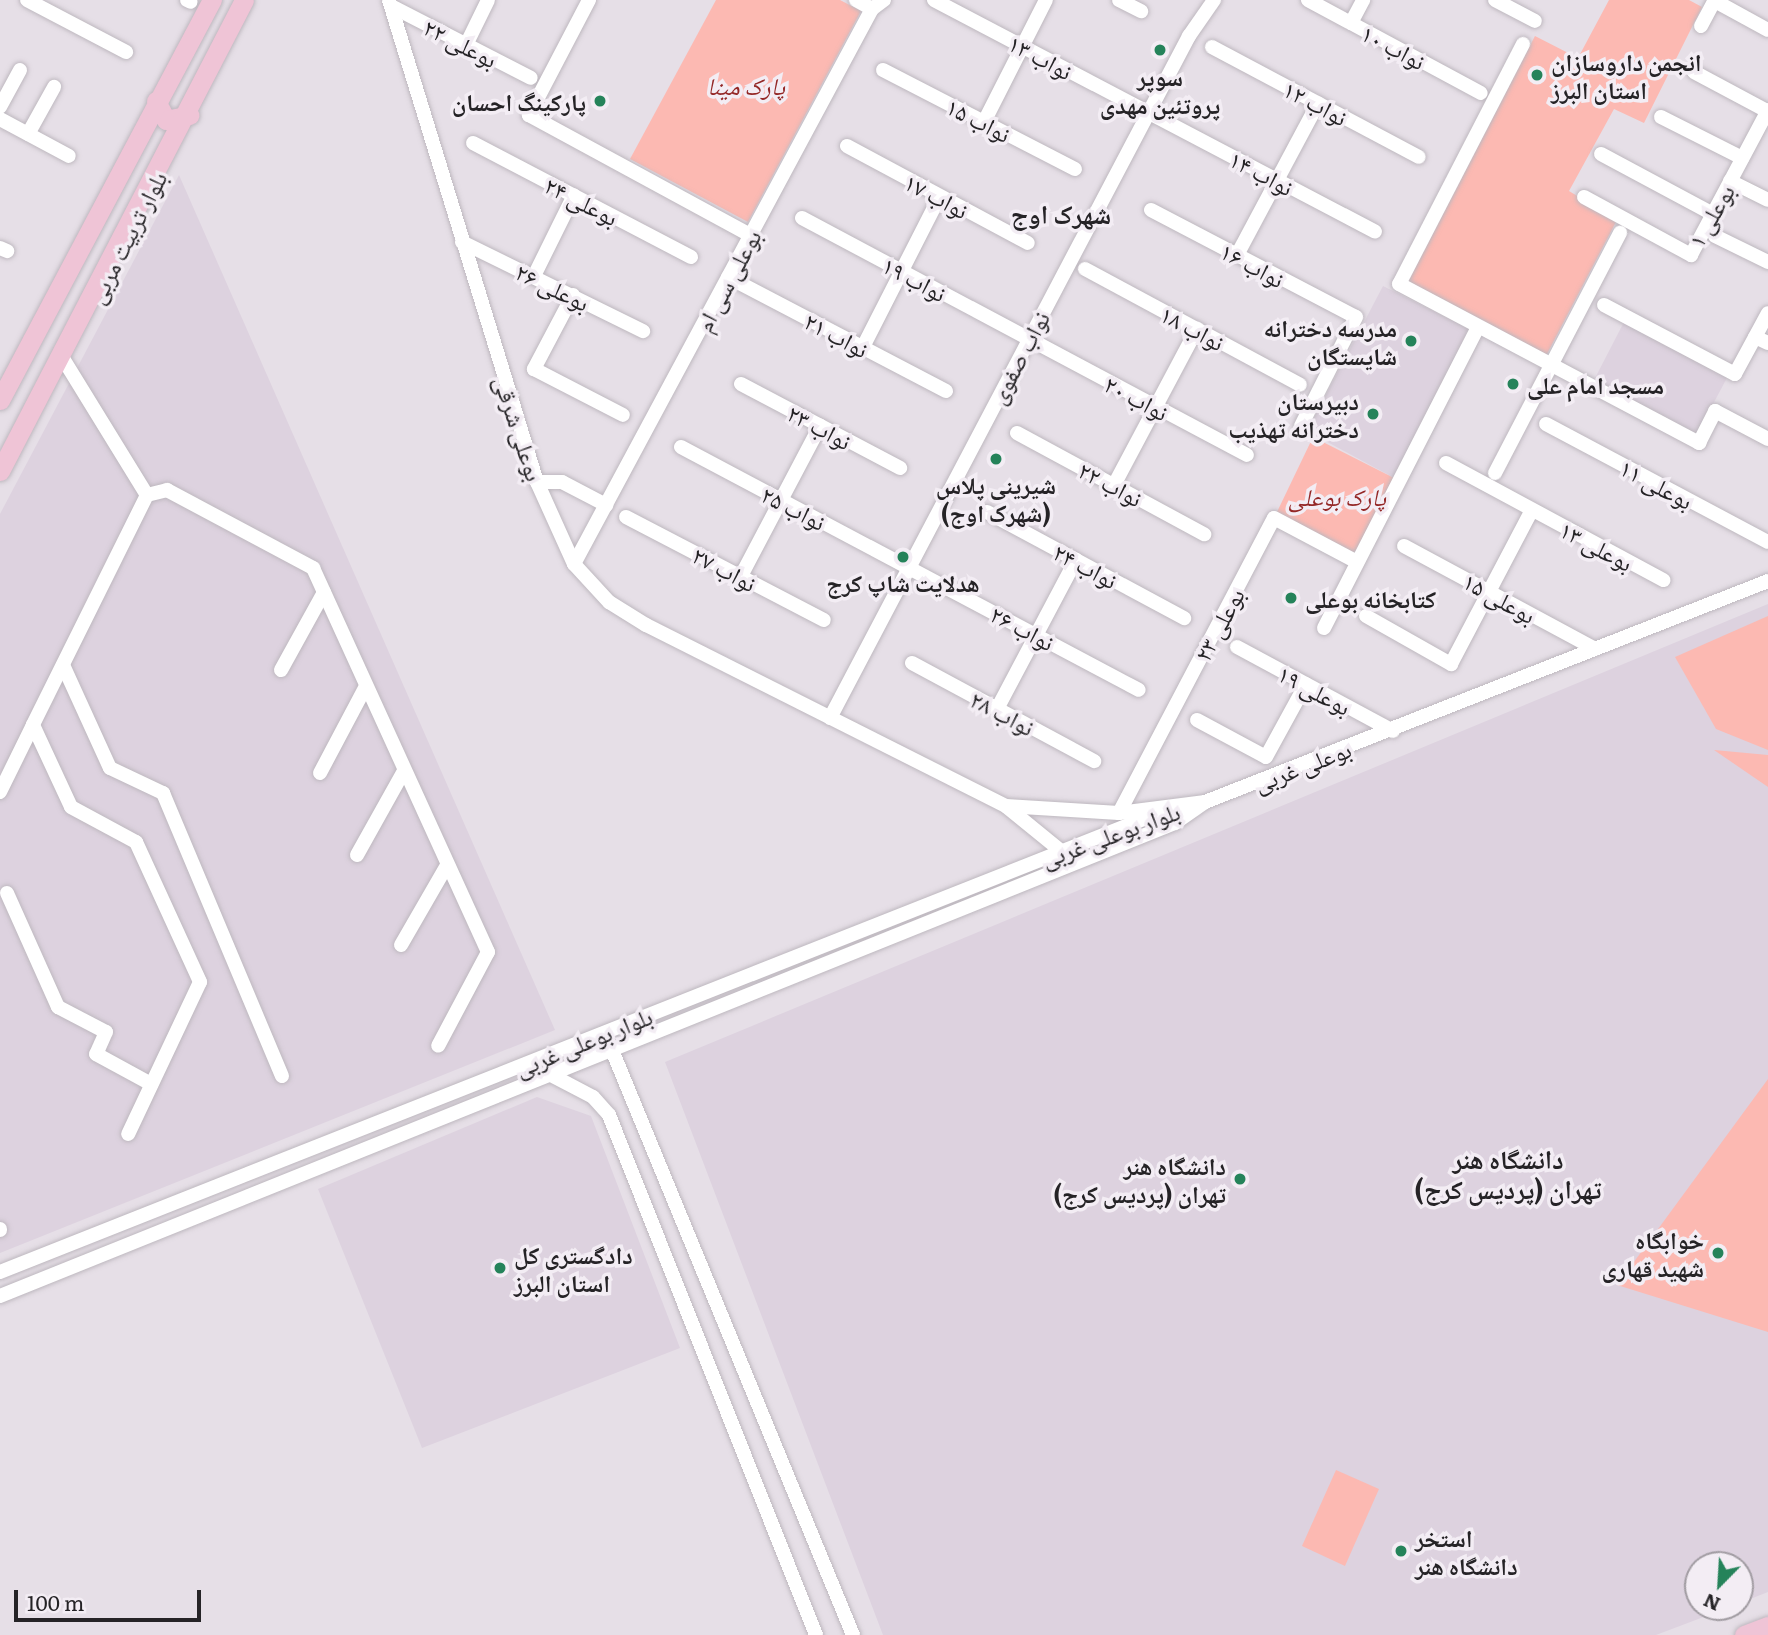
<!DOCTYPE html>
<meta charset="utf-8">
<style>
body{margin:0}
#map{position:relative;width:1768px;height:1635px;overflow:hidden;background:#e6dfe7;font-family:Literata,"Noto Naskh Arabic",serif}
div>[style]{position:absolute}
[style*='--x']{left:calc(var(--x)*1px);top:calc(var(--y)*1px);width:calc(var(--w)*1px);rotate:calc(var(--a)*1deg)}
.built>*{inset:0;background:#ddd2df}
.green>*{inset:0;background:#fcb9b2}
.roads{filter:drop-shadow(0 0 2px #beb8bf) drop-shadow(0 0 2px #beb8bf)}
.minor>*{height:14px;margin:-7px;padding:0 7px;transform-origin:7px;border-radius:7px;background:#fff}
.major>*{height:19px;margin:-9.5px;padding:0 9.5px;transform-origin:9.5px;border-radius:9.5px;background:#efc4d6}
.dots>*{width:19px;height:19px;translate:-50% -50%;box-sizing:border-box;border:4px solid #f3edf4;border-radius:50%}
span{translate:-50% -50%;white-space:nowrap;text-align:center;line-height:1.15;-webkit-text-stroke:7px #f3edf4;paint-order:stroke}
.street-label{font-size:24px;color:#252326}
.poi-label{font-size:24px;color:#252326;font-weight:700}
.left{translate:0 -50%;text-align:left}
.right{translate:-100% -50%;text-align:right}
.park-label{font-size:24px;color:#942827;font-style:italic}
.neighbourhood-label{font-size:26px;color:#252326;font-weight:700}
.north{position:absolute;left:1684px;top:1551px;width:70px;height:70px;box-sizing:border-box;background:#f3edf4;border:2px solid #a19ca2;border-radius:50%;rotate:204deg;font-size:19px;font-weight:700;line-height:28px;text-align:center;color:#252326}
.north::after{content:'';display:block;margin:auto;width:24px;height:32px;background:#25835a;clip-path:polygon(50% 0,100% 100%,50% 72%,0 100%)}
.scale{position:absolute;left:14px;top:1590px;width:187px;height:32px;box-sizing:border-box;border:4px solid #252326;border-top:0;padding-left:9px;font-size:21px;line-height:24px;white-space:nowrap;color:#252326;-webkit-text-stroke:5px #f3edf4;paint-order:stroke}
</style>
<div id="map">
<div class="built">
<div style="clip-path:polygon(179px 175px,555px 1030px,0 1253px,0 514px)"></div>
<div style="clip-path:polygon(1383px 286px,1473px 331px,1396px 479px,1307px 431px)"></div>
<div style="clip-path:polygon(1624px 322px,1728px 376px,1696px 436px,1593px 382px)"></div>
<div style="clip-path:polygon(1768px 604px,1768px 1592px,1740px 1603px,1740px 1565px,1698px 1565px,1698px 1607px,1730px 1607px,1656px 1635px,883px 1635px,665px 1062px)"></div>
<div style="clip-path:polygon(537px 1097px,591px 1116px,680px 1348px,422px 1448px,318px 1189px)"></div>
</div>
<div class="green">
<div style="clip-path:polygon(716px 0,840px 0,861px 11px,748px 222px,630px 159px)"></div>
<div style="clip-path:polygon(1609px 0,1689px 0,1702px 7px,1644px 123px,1614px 109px,1569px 191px,1617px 220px,1546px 356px,1408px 282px,1535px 36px,1578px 58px)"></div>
<div style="clip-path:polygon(1313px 437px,1396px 479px,1356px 554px,1277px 512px)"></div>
<div style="clip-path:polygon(1768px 616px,1768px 750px,1716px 729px,1675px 657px)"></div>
<div style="clip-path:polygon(1714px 750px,1768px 755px,1768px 787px)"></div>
<div style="clip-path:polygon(1768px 1079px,1768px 1332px,1617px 1285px)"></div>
<div style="clip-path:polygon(1336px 1470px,1379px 1489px,1345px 1566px,1302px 1546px)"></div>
</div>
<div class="roads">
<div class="minor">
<div style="--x:27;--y:0;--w:112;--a:27.7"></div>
<div style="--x:187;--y:0;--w:4;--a:27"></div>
<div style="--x:389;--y:0;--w:504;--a:72.93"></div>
<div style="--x:537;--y:482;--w:90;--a:65.7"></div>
<div style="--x:574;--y:564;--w:52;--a:47.4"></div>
<div style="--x:609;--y:602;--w:44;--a:31.9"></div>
<div style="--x:646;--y:625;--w:403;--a:26.7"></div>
<div style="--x:1006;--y:806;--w:113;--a:3.5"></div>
<div style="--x:1119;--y:813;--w:87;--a:-7.3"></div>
<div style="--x:1205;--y:802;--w:605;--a:-21.43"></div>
<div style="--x:589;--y:0;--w:130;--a:117.6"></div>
<div style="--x:529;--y:115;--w:251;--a:28.5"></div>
<div style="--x:856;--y:0;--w:18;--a:29"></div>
<div style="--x:934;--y:0;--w:498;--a:27.7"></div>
<div style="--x:1119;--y:0;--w:25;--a:27"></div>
<div style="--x:1308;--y:0;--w:196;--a:28.3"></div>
<div style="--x:1495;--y:0;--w:45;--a:27.7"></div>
<div style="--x:1715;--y:1;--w:60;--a:28.7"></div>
<div style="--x:391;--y:6;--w:157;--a:27.2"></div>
<div style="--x:1351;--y:23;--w:26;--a:-62"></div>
<div style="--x:1701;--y:26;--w:30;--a:-62"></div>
<div style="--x:1523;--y:44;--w:270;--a:117.3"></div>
<div style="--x:1399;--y:284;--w:340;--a:27.9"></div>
<div style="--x:1699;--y:443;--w:36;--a:-63"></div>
<div style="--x:1715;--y:411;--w:60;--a:27.8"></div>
<div style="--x:466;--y:45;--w:50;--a:-63.9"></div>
<div style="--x:1212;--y:47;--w:234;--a:28"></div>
<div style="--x:883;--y:70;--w:216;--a:27.3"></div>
<div style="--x:1694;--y:72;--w:83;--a:28.1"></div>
<div style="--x:0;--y:107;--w:42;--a:-61.6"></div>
<div style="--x:1661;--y:117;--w:91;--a:26.8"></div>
<div style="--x:0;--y:119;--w:78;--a:28.2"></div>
<div style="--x:984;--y:122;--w:137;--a:-63.1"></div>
<div style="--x:28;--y:134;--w:54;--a:-61"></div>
<div style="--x:473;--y:143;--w:246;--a:27.6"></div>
<div style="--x:847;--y:146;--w:205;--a:28.2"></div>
<div style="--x:1601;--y:154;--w:127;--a:28.2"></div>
<div style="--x:1730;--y:181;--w:42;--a:26.6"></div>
<div style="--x:1584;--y:197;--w:122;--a:28.5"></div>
<div style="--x:1691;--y:255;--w:164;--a:-62"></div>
<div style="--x:1151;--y:210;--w:231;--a:27.6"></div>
<div style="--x:1356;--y:317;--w:122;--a:116.8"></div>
<div style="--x:802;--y:218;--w:504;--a:28.04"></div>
<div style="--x:1715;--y:236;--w:59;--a:26.1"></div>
<div style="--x:462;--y:242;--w:202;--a:26.2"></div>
<div style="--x:0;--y:248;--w:8;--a:23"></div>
<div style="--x:1237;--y:255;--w:172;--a:-61.9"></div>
<div style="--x:1085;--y:269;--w:244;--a:28.3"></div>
<div style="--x:534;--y:276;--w:90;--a:-63.7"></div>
<div style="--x:728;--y:277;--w:246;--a:27.6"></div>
<div style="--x:573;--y:295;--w:84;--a:117.8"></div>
<div style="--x:534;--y:369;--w:100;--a:27.3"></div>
<div style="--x:1604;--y:305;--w:148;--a:27.8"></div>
<div style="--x:1735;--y:374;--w:69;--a:-61.6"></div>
<div style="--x:1755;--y:337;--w:14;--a:25"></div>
<div style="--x:863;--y:347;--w:169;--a:-63"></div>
<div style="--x:62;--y:357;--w:162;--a:58.4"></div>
<div style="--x:147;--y:495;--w:257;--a:116.4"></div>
<div style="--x:33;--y:725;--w:90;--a:65.1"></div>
<div style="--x:71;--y:807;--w:74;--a:28.3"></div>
<div style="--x:136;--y:842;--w:154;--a:65.4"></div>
<div style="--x:200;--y:982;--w:168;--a:115.3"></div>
<div style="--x:741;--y:384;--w:180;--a:27.8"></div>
<div style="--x:1546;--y:424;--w:251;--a:28"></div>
<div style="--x:1017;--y:433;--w:213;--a:28.4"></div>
<div style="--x:681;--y:447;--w:518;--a:27.95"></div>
<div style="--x:1446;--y:463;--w:247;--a:28.3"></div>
<div style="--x:1495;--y:473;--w:271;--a:-62.5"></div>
<div style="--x:537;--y:482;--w:25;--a:0"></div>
<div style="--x:562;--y:482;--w:50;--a:27.6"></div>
<div style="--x:1114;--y:485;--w:177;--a:-62"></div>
<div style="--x:147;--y:495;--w:21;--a:-14"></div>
<div style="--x:167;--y:490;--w:166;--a:28.1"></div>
<div style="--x:313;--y:568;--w:422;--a:65.5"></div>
<div style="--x:488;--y:952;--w:106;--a:118"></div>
<div style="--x:987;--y:512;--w:224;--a:28.3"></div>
<div style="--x:626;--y:517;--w:223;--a:27.5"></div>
<div style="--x:1404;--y:546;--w:217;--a:28.3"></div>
<div style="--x:574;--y:564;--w:630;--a:-61.77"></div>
<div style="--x:872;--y:9;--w:15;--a:-37"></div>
<div style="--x:741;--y:576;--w:170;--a:-62.2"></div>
<div style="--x:1366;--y:616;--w:98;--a:29.5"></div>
<div style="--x:1451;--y:664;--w:174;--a:-62.3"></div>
<div style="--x:1324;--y:628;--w:338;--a:-62.9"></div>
<div style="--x:1237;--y:647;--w:177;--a:28.3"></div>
<div style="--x:912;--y:663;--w:207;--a:28.3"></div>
<div style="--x:63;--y:665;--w:113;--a:65.5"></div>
<div style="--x:110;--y:768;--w:59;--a:25.3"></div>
<div style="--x:163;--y:793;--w:307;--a:67.2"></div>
<div style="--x:281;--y:670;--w:89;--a:-61.1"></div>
<div style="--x:997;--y:709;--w:169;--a:-62.1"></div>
<div style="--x:830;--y:718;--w:771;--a:-62.24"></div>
<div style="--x:1189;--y:36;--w:44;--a:-55.2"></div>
<div style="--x:1197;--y:720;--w:78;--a:28.2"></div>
<div style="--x:1266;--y:757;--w:83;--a:-61.3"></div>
<div style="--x:320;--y:773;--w:98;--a:-62.1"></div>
<div style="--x:0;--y:792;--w:75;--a:-63.8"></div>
<div style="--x:1007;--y:807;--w:77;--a:39.2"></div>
<div style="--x:1119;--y:813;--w:333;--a:-62.3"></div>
<div style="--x:1274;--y:518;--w:94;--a:27.9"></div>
<div style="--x:357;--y:855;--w:96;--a:-60.8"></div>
<div style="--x:7;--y:893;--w:125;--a:65.9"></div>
<div style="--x:58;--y:1007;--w:54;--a:27.5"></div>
<div style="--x:106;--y:1032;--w:24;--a:114"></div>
<div style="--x:96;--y:1054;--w:63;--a:28.6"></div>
<div style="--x:401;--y:945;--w:90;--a:-60"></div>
<div style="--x:612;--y:1050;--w:633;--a:67.61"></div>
<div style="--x:553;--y:1076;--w:45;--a:27.7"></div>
<div style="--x:593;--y:1097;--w:24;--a:48"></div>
<div style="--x:609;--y:1115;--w:560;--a:68.29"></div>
<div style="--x:0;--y:1229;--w:1;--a:90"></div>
<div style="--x:0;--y:1272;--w:1243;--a:-21.61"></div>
<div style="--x:0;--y:1296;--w:1267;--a:-21.93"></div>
<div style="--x:1175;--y:823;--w:35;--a:-35"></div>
</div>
<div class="major">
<div style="--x:156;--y:101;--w:21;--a:62"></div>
<div style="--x:166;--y:120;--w:24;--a:-12"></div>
<div style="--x:0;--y:400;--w:453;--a:-62.1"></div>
<div style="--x:0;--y:471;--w:530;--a:-62.61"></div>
<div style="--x:1744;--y:1635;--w:26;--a:-21"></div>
</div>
</div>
<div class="dots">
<div style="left:1160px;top:50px;background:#25835a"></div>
<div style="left:1537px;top:75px;background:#25835a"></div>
<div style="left:600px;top:101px;background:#25835a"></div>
<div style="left:1411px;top:341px;background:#25835a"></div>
<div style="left:1513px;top:384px;background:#25835a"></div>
<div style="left:1373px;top:414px;background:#25835a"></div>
<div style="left:996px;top:459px;background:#25835a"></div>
<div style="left:903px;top:557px;background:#25835a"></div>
<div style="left:1291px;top:598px;background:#25835a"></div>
<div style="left:1240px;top:1179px;background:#25835a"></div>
<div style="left:1718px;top:1253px;background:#25835a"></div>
<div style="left:500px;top:1268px;background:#25835a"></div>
<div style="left:1401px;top:1551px;background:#25835a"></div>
</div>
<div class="street-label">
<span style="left:461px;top:42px;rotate:27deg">بوعلی ۲۲</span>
<span style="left:1394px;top:46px;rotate:28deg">نواب ۱۰</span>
<span style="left:1041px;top:56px;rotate:28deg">نواب ۱۳</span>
<span style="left:1316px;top:102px;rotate:28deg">نواب ۱۲</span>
<span style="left:979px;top:119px;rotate:27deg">نواب ۱۵</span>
<span style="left:1262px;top:172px;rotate:28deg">نواب ۱۴</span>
<span style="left:937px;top:195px;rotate:28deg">نواب ۱۷</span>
<span style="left:582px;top:200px;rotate:27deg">بوعلی ۲۴</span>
<span style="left:1710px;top:215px;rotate:-60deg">بوعلی ۱</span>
<span style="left:126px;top:237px;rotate:-63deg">بلوار تربیت مربی</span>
<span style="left:1253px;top:264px;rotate:28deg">نواب ۱۶</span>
<span style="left:915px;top:278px;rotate:28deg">نواب ۱۹</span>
<span style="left:727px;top:280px;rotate:-62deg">بوعلی سی ام</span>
<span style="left:553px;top:286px;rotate:26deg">بوعلی ۲۶</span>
<span style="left:1193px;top:327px;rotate:28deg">نواب ۱۸</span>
<span style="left:837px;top:334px;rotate:28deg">نواب ۲۱</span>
<span style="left:1018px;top:357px;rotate:-62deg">نواب صفوی</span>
<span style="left:1137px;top:397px;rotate:28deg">نواب ۲۰</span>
<span style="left:820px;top:426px;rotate:28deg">نواب ۲۳</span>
<span style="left:520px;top:428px;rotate:72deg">بوعلی شرقی</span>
<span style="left:1111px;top:483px;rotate:28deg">نواب ۲۲</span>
<span style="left:1657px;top:483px;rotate:28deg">بوعلی ۱۱</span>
<span style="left:794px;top:507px;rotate:27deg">نواب ۲۵</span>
<span style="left:1597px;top:545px;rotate:28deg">بوعلی ۱۳</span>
<span style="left:1086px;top:565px;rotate:28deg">نواب ۲۴</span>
<span style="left:725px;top:568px;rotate:28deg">نواب ۲۷</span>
<span style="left:1500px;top:597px;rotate:29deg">بوعلی ۱۵</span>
<span style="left:1218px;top:624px;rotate:-62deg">بوعلی ۲۳</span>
<span style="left:1023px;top:627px;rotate:28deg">نواب ۲۶</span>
<span style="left:1315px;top:689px;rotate:28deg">بوعلی ۱۹</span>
<span style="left:1003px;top:712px;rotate:28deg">نواب ۲۸</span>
<span style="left:1302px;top:765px;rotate:-21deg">بوعلی غربی</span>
<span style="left:1110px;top:834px;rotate:-20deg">بلوار بوعلی غربی</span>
<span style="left:583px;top:1041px;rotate:-22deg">بلوار بوعلی غربی</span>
</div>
<div class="poi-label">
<span class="left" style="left:1551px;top:75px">انجمن داروسازان<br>استان البرز</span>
<span style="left:1160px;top:90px">سوپر<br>پروتئین مهدی</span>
<span class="right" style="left:586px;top:101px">پارکینگ احسان</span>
<span class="right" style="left:1397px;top:341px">مدرسه دخترانه<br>شایستگان</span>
<span class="left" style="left:1527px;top:384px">مسجد امام علی</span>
<span class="right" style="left:1359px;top:414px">دبیرستان<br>دخترانه تهذیب</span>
<span style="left:996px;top:498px">شیرینی پلاس<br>(شهرک اوج)</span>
<span style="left:903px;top:582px">هدلایت شاپ کرج</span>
<span class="left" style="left:1305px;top:598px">کتابخانه بوعلی</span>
<span class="right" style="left:1226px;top:1179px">دانشگاه هنر<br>تهران (پردیس کرج)</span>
<span class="right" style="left:1704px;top:1253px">خوابگاه<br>شهید قهاری</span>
<span class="left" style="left:514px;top:1268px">دادگستری کل<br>استان البرز</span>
<span class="left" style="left:1415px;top:1551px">استخر<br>دانشگاه هنر</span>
</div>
<div class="park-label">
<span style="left:746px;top:85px">پارک مینا</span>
<span style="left:1337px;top:496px">پارک بوعلی</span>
</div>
<div class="neighbourhood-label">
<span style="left:1061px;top:213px">شهرک اوج</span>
<span style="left:1508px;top:1173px">دانشگاه هنر<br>تهران (پردیس کرج)</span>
</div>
<div class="north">N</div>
<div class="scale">100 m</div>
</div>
